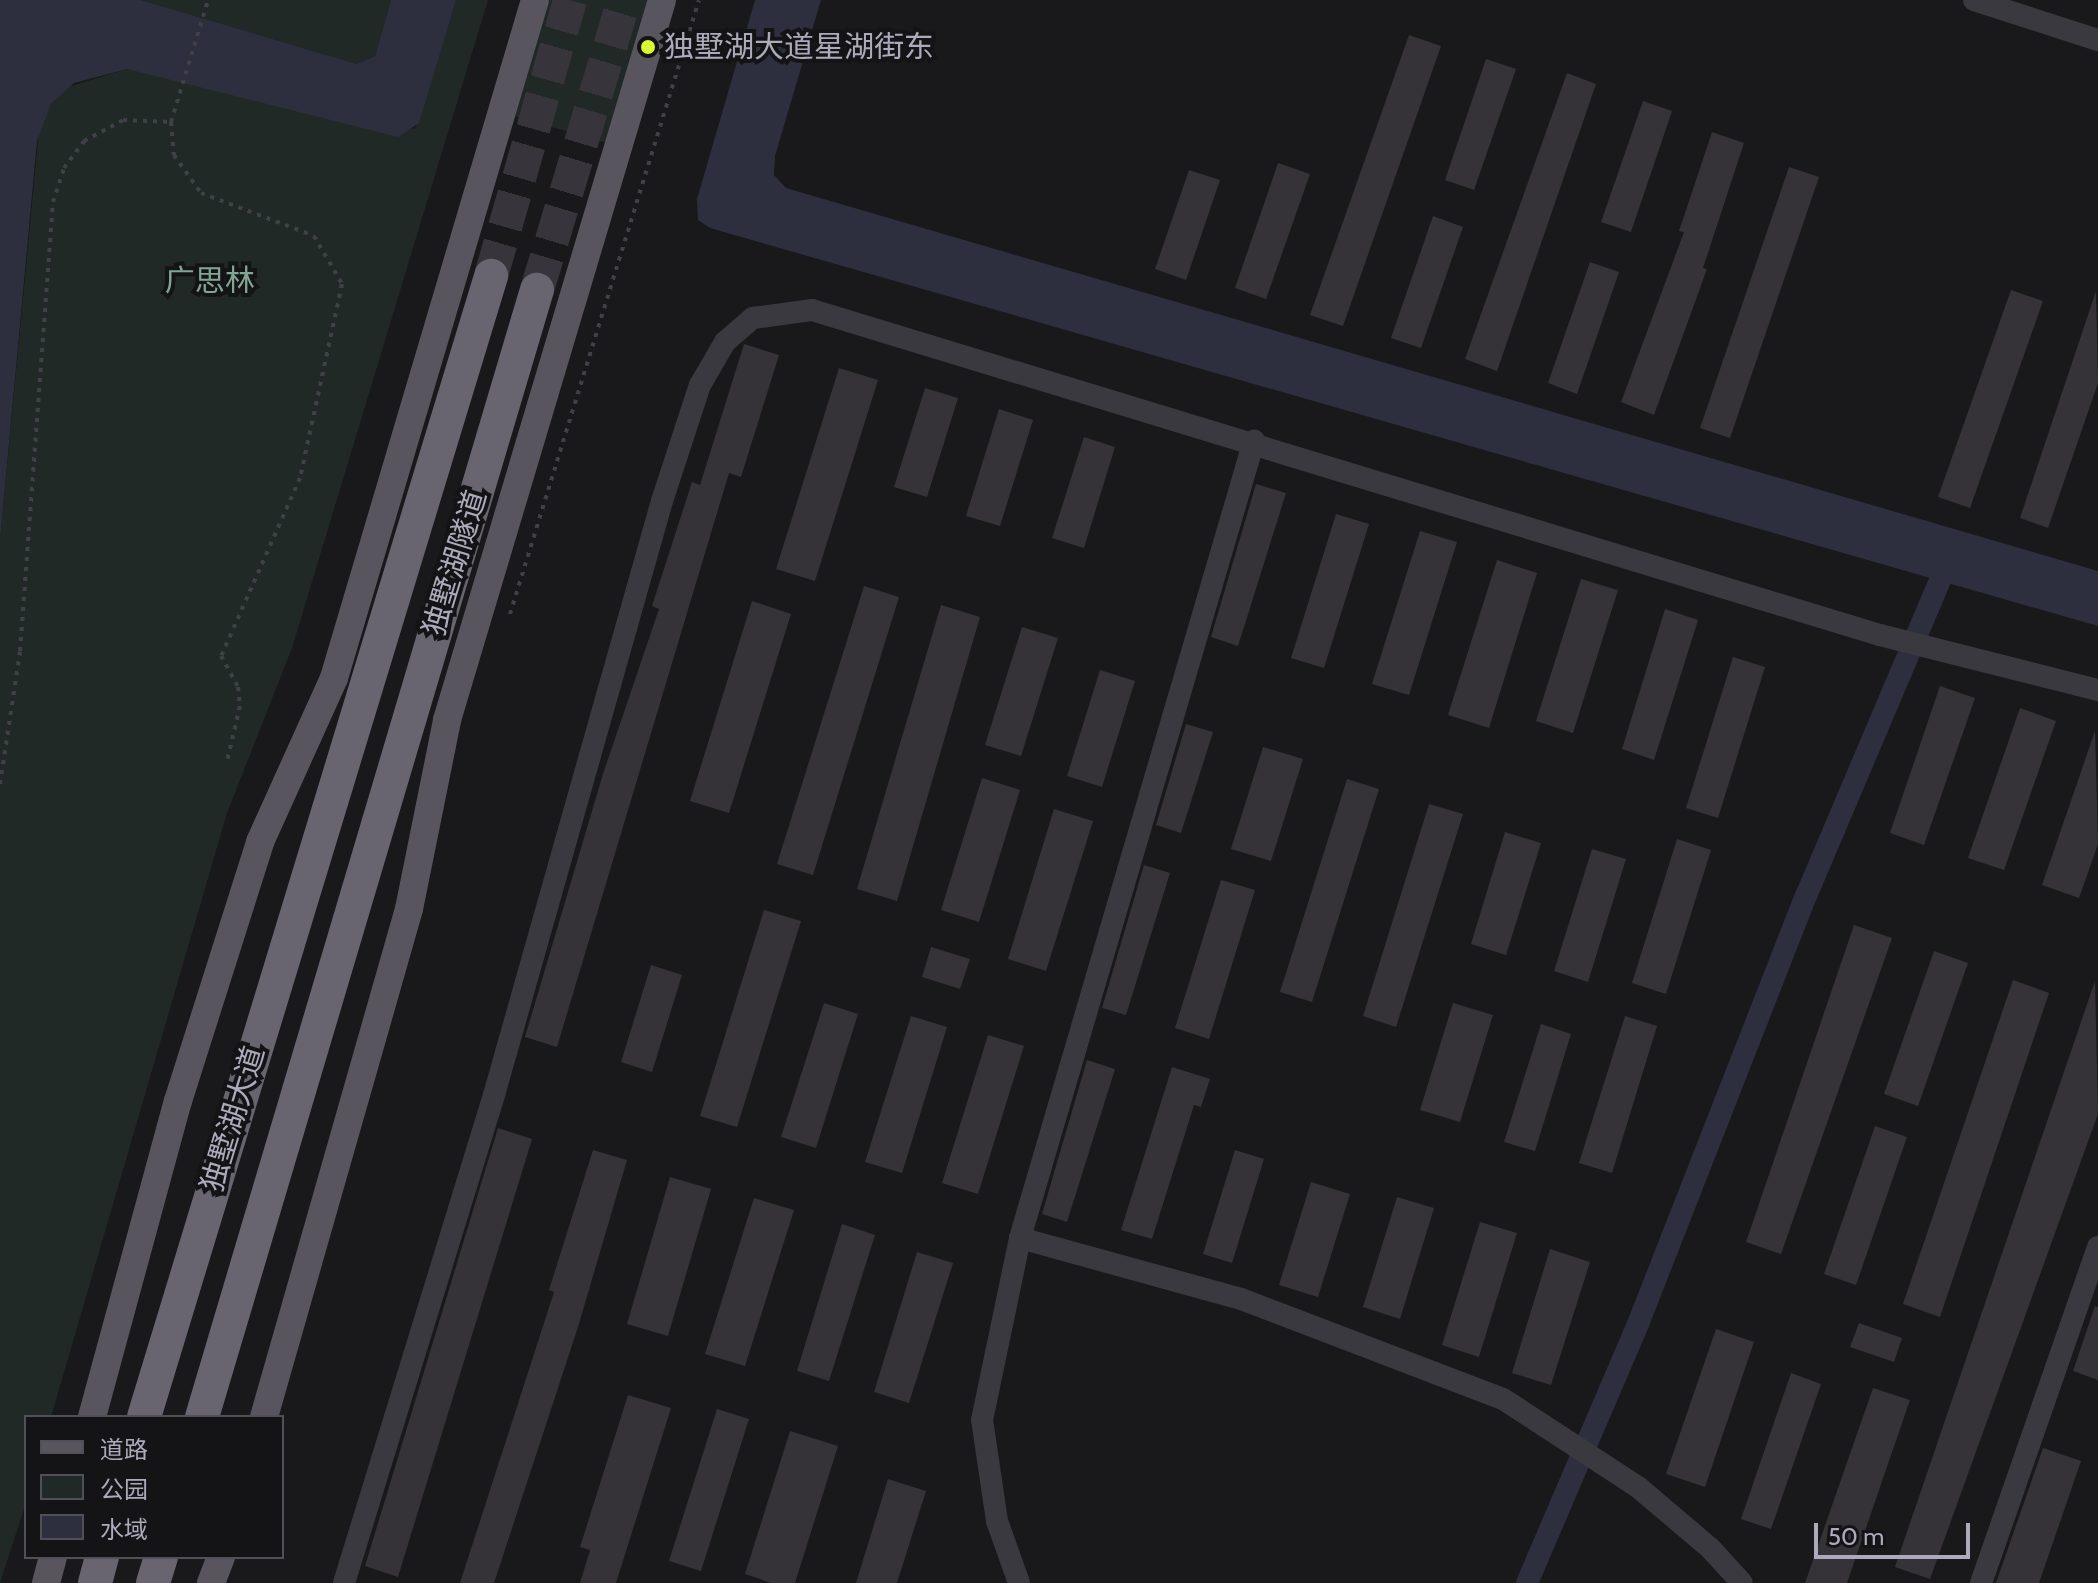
<!DOCTYPE html>
<meta charset="utf-8">
<style>
body{margin:0}
#map{position:relative;width:2098px;height:1583px;overflow:hidden;background:#19181b;font-family:Cabin,"Noto Sans SC",sans-serif}
div>[style]{position:absolute}
[style*='--x']{left:calc(var(--x)*1px);top:calc(var(--y)*1px);width:calc(var(--w)*1px);rotate:calc(var(--a)*1deg)}
.green>*{inset:0;background:#202925}
.water>*{inset:0;background:#2d2f3f}
.canal>*{height:22px;margin:-11px;padding:0 11px;transform-origin:11px;border-radius:11px;background:#2d2f3f}
.building>*{inset:0;background:#353337}
.highway-tunnel>*{height:34px;margin-top:-17px;transform-origin:0;background:repeating-linear-gradient(90deg,#37353b 0 34px,transparent 0 51px)}
.path>*{height:4px;margin-top:-2px;transform-origin:0;background:repeating-linear-gradient(90deg,#413f47 0 4px,transparent 0 10px)}
.minor>*{height:22px;margin:-11px;padding:0 11px;transform-origin:11px;border-radius:11px;background:#3b3940}
.major>*{height:28px;margin:-14px;padding:0 14px;transform-origin:14px;border-radius:14px;background:#58555f}
.highway>*{height:34px;margin:-17px;padding:0 17px;transform-origin:17px;border-radius:17px;background:#686571}
.dots>*{width:22px;height:22px;translate:-50% -50%;box-sizing:border-box;border:4px solid #141316;border-radius:50%}
span{translate:-50% -50%;white-space:nowrap;text-align:center;line-height:1.15;-webkit-text-stroke:8px #141316;paint-order:stroke}
.poi-label{font-size:30px;color:#adaabb}
.left{translate:0 -50%;text-align:left}
.park-label{font-size:30px;color:#81a695}
.street-label{font-size:30px;color:#adaabb}
.legend{position:absolute;left:24px;top:1415px;width:260px;height:144px;box-sizing:border-box;background:#141316;border:2px solid #514f58;margin:0;padding:10px 14px;list-style:none;font-size:24px;color:#adaabb}
.legend li{display:flex;align-items:center;gap:16px;height:40px}
.legend b{width:40px;border:2px solid #514f58}
.scale{position:absolute;left:1814px;top:1523px;width:156px;height:36px;box-sizing:border-box;border:4px solid #adaabb;border-top:0;padding-left:10px;font-size:24px;line-height:28px;white-space:nowrap;color:#adaabb;-webkit-text-stroke:6px #141316;paint-order:stroke}
</style>
<div id="map">
<div class="green">
<div style="clip-path:polygon(141px 0,391px 0,375px 56px,357px 64px)"></div>
<div style="clip-path:polygon(456px 0,488px 0,292px 648px,227px 813px,51px 1417px,26px 1417px,26px 1503px,0 1583px,0 540px,39px 130px,51px 104px,68px 87px,127px 69px,415px 129px)"></div>
<div style="clip-path:polygon(545px 0,651px 0,610px 144px,511px 115px)"></div>
</div>
<div class="water">
<div style="clip-path:polygon(0 0,141px 0,357px 64px,375px 56px,391px 0,456px 0,419px 123px,398px 137px,127px 69px,74px 83px,51px 104px,37px 141px,0 540px)"></div>
<div style="clip-path:polygon(755px 0,821px 0,775px 156px,774px 175px,786px 188px,2098px 571px,2098px 626px,710px 228px,698px 220px,697px 199px)"></div>
</div>
<div class="canal">
<div style="--x:1527;--y:1583;--w:282;--a:-66.8"></div>
<div style="--x:1638;--y:1324;--w:460;--a:-68.6"></div>
<div style="--x:1806;--y:896;--w:343;--a:-67"></div>
</div>
<div class="building">
<div style="clip-path:polygon(1409px 35px,1441px 46px,1343px 326px,1310px 315px)"></div>
<div style="clip-path:polygon(1486px 59px,1516px 69px,1474px 190px,1445px 180px)"></div>
<div style="clip-path:polygon(1567px 73px,1596px 84px,1497px 371px,1465px 359px)"></div>
<div style="clip-path:polygon(1643px 101px,1672px 111px,1631px 232px,1601px 222px)"></div>
<div style="clip-path:polygon(1712px 132px,1744px 143px,1703px 268px,1707px 269px,1654px 415px,1621px 402px,1684px 232px,1679px 231px)"></div>
<div style="clip-path:polygon(1278px 163px,1310px 174px,1266px 299px,1235px 288px)"></div>
<div style="clip-path:polygon(1789px 167px,1819px 177px,1730px 438px,1700px 428px)"></div>
<div style="clip-path:polygon(1189px 170px,1220px 180px,1186px 280px,1155px 269px)"></div>
<div style="clip-path:polygon(1433px 216px,1463px 227px,1421px 348px,1391px 338px)"></div>
<div style="clip-path:polygon(1590px 262px,1619px 272px,1577px 394px,1548px 383px)"></div>
<div style="clip-path:polygon(2011px 290px,2043px 301px,1970px 508px,1938px 497px)"></div>
<div style="clip-path:polygon(2096px 291px,2098px 383px,2048px 528px,2020px 518px)"></div>
<div style="clip-path:polygon(744px 344px,779px 355px,741px 477px,729px 473px,557px 1047px,525px 1037px,603px 774px,659px 609px,652px 606px,692px 482px,700px 485px)"></div>
<div style="clip-path:polygon(839px 368px,878px 380px,815px 581px,776px 569px)"></div>
<div style="clip-path:polygon(925px 388px,958px 398px,927px 497px,894px 487px)"></div>
<div style="clip-path:polygon(999px 409px,1033px 420px,1000px 526px,966px 516px)"></div>
<div style="clip-path:polygon(1084px 437px,1115px 447px,1084px 548px,1052px 538px)"></div>
<div style="clip-path:polygon(1256px 484px,1286px 493px,1238px 646px,1211px 637px)"></div>
<div style="clip-path:polygon(1336px 514px,1369px 524px,1324px 668px,1291px 658px)"></div>
<div style="clip-path:polygon(1420px 531px,1457px 542px,1409px 695px,1372px 684px)"></div>
<div style="clip-path:polygon(1497px 560px,1537px 573px,1489px 728px,1448px 715px)"></div>
<div style="clip-path:polygon(1581px 579px,1618px 590px,1573px 733px,1536px 721px)"></div>
<div style="clip-path:polygon(864px 586px,899px 597px,813px 875px,777px 864px)"></div>
<div style="clip-path:polygon(752px 601px,791px 614px,729px 813px,690px 801px)"></div>
<div style="clip-path:polygon(941px 605px,980px 617px,897px 901px,857px 889px)"></div>
<div style="clip-path:polygon(1665px 609px,1698px 620px,1654px 760px,1622px 749px)"></div>
<div style="clip-path:polygon(1022px 627px,1058px 638px,1021px 756px,985px 745px)"></div>
<div style="clip-path:polygon(1733px 657px,1765px 667px,1718px 818px,1686px 808px)"></div>
<div style="clip-path:polygon(1100px 670px,1135px 681px,1102px 787px,1067px 776px)"></div>
<div style="clip-path:polygon(1940px 686px,1975px 698px,1924px 845px,1890px 833px)"></div>
<div style="clip-path:polygon(2020px 708px,2056px 721px,2004px 870px,1968px 858px)"></div>
<div style="clip-path:polygon(1186px 724px,1213px 732px,1181px 833px,1156px 825px)"></div>
<div style="clip-path:polygon(2095px 731px,2098px 844px,2079px 898px,2042px 885px)"></div>
<div style="clip-path:polygon(1263px 747px,1303px 759px,1271px 861px,1231px 849px)"></div>
<div style="clip-path:polygon(982px 778px,1020px 790px,979px 922px,941px 910px)"></div>
<div style="clip-path:polygon(1347px 779px,1379px 789px,1312px 1002px,1280px 992px)"></div>
<div style="clip-path:polygon(1429px 804px,1463px 814px,1396px 1027px,1363px 1016px)"></div>
<div style="clip-path:polygon(1054px 809px,1093px 821px,1046px 971px,1008px 959px)"></div>
<div style="clip-path:polygon(1505px 832px,1541px 843px,1506px 955px,1471px 944px)"></div>
<div style="clip-path:polygon(1677px 839px,1711px 850px,1666px 994px,1632px 983px)"></div>
<div style="clip-path:polygon(1592px 849px,1626px 859px,1588px 982px,1554px 971px)"></div>
<div style="clip-path:polygon(1144px 865px,1170px 873px,1126px 1015px,1102px 1008px)"></div>
<div style="clip-path:polygon(1221px 880px,1255px 890px,1209px 1039px,1175px 1028px)"></div>
<div style="clip-path:polygon(764px 910px,801px 921px,737px 1127px,700px 1116px)"></div>
<div style="clip-path:polygon(1854px 925px,1892px 938px,1781px 1254px,1746px 1242px)"></div>
<div style="clip-path:polygon(931px 947px,970px 959px,960px 989px,922px 977px)"></div>
<div style="clip-path:polygon(1934px 951px,1968px 963px,1918px 1106px,1884px 1094px)"></div>
<div style="clip-path:polygon(651px 965px,682px 975px,652px 1072px,621px 1062px)"></div>
<div style="clip-path:polygon(2013px 980px,2049px 993px,1940px 1317px,1903px 1304px)"></div>
<div style="clip-path:polygon(2095px 981px,2098px 1114px,1930px 1579px,1895px 1567px)"></div>
<div style="clip-path:polygon(824px 1003px,858px 1014px,816px 1148px,781px 1137px)"></div>
<div style="clip-path:polygon(1453px 1003px,1493px 1015px,1460px 1122px,1420px 1110px)"></div>
<div style="clip-path:polygon(911px 1016px,947px 1027px,902px 1173px,865px 1162px)"></div>
<div style="clip-path:polygon(1625px 1016px,1657px 1026px,1612px 1173px,1579px 1163px)"></div>
<div style="clip-path:polygon(1541px 1024px,1571px 1034px,1535px 1151px,1504px 1142px)"></div>
<div style="clip-path:polygon(988px 1035px,1024px 1046px,978px 1194px,942px 1183px)"></div>
<div style="clip-path:polygon(1087px 1060px,1115px 1069px,1067px 1222px,1042px 1214px)"></div>
<div style="clip-path:polygon(1172px 1067px,1210px 1079px,1201px 1107px,1194px 1105px,1152px 1239px,1121px 1230px)"></div>
<div style="clip-path:polygon(1875px 1126px,1907px 1137px,1856px 1285px,1824px 1274px)"></div>
<div style="clip-path:polygon(498px 1128px,532px 1139px,398px 1577px,365px 1566px)"></div>
<div style="clip-path:polygon(593px 1150px,627px 1160px,578px 1327px,494px 1583px,460px 1583px,554px 1292px,549px 1290px)"></div>
<div style="clip-path:polygon(1235px 1150px,1264px 1159px,1232px 1263px,1203px 1254px)"></div>
<div style="clip-path:polygon(670px 1177px,711px 1189px,668px 1336px,627px 1324px)"></div>
<div style="clip-path:polygon(1311px 1182px,1350px 1194px,1318px 1297px,1279px 1285px)"></div>
<div style="clip-path:polygon(1397px 1197px,1434px 1208px,1400px 1319px,1363px 1307px)"></div>
<div style="clip-path:polygon(754px 1198px,794px 1210px,745px 1366px,705px 1354px)"></div>
<div style="clip-path:polygon(1480px 1222px,1517px 1233px,1479px 1357px,1442px 1345px)"></div>
<div style="clip-path:polygon(842px 1224px,875px 1235px,829px 1381px,797px 1371px)"></div>
<div style="clip-path:polygon(1550px 1249px,1590px 1262px,1551px 1385px,1512px 1373px)"></div>
<div style="clip-path:polygon(917px 1252px,953px 1263px,909px 1403px,874px 1392px)"></div>
<div style="clip-path:polygon(2095px 1306px,2098px 1307px,2098px 1380px,2073px 1371px)"></div>
<div style="clip-path:polygon(1859px 1323px,1902px 1338px,1894px 1362px,1850px 1347px)"></div>
<div style="clip-path:polygon(1716px 1329px,1754px 1342px,1705px 1487px,1666px 1474px)"></div>
<div style="clip-path:polygon(1791px 1373px,1821px 1384px,1771px 1529px,1741px 1519px)"></div>
<div style="clip-path:polygon(1873px 1388px,1910px 1400px,1847px 1583px,1805px 1583px)"></div>
<div style="clip-path:polygon(628px 1395px,671px 1408px,616px 1583px,580px 1583px,590px 1550px,580px 1547px)"></div>
<div style="clip-path:polygon(717px 1409px,749px 1419px,701px 1571px,669px 1561px)"></div>
<div style="clip-path:polygon(790px 1431px,838px 1446px,795px 1583px,771px 1583px,745px 1574px)"></div>
<div style="clip-path:polygon(2043px 1448px,2081px 1461px,2039px 1583px,1996px 1583px)"></div>
<div style="clip-path:polygon(888px 1479px,926px 1491px,897px 1583px,856px 1583px)"></div>
</div>
<div class="highway-tunnel">
<div style="--x:491;--y:276;--w:287;--a:-74"></div>
<div style="--x:537;--y:290;--w:303;--a:-73.3"></div>
</div>
<div class="path">
<div style="--x:171;--y:122;--w:33;--a:85"></div>
<div style="--x:174;--y:155;--w:47;--a:54.6"></div>
<div style="--x:201;--y:193;--w:121;--a:20.8"></div>
<div style="--x:314;--y:236;--w:56;--a:59.7"></div>
<div style="--x:342;--y:284;--w:198;--a:102.2"></div>
<div style="--x:300;--y:478;--w:195;--a:113.9"></div>
<div style="--x:221;--y:656;--w:35;--a:61"></div>
<div style="--x:238;--y:687;--w:19;--a:84"></div>
<div style="--x:240;--y:706;--w:57;--a:103.3"></div>
<div style="--x:510;--y:614;--w:642;--a:-72.89"></div>
<div style="--x:0;--y:784;--w:134;--a:-81.4"></div>
<div style="--x:20;--y:651;--w:450;--a:-85.8"></div>
<div style="--x:53;--y:202;--w:36;--a:-72"></div>
<div style="--x:64;--y:168;--w:34;--a:-53"></div>
<div style="--x:84;--y:141;--w:44;--a:-28.3"></div>
<div style="--x:123;--y:120;--w:48;--a:2.4"></div>
<div style="--x:171;--y:122;--w:127;--a:-73.1"></div>
</div>
<div class="minor">
<div style="--x:1974;--y:0;--w:130;--a:17.9"></div>
<div style="--x:1020;--y:1238;--w:229;--a:15.4"></div>
<div style="--x:1241;--y:1299;--w:280;--a:20.9"></div>
<div style="--x:1503;--y:1399;--w:161;--a:33.1"></div>
<div style="--x:1638;--y:1487;--w:94;--a:40.3"></div>
<div style="--x:1710;--y:1548;--w:47;--a:47.6"></div>
<div style="--x:344;--y:1583;--w:511;--a:-72.91"></div>
<div style="--x:494;--y:1095;--w:617;--a:-74.21"></div>
<div style="--x:662;--y:501;--w:122;--a:-71.9"></div>
<div style="--x:700;--y:385;--w:50;--a:-59.8"></div>
<div style="--x:725;--y:342;--w:37;--a:-41"></div>
<div style="--x:753;--y:318;--w:60;--a:-7.7"></div>
<div style="--x:812;--y:310;--w:1116;--a:16.93"></div>
<div style="--x:1880;--y:635;--w:225;--a:14.2"></div>
<div style="--x:1019;--y:1583;--w:66;--a:-109.5"></div>
<div style="--x:997;--y:1521;--w:102;--a:-98.4"></div>
<div style="--x:982;--y:1420;--w:186;--a:-78.2"></div>
<div style="--x:1020;--y:1238;--w:831;--a:-73.64"></div>
<div style="--x:1981;--y:1583;--w:356;--a:-70.8"></div>
</div>
<div class="major">
<div style="--x:92;--y:1417;--w:327;--a:-74.8"></div>
<div style="--x:178;--y:1101;--w:272;--a:-72.4"></div>
<div style="--x:260;--y:842;--w:180;--a:-65.7"></div>
<div style="--x:334;--y:678;--w:707;--a:-73.49"></div>
<div style="--x:264;--y:1417;--w:528;--a:-74.07"></div>
<div style="--x:409;--y:909;--w:193;--a:-78.6"></div>
<div style="--x:447;--y:720;--w:751;--a:-73.37"></div>
<div style="--x:46;--y:1583;--w:27;--a:-75"></div>
<div style="--x:211;--y:1583;--w:28;--a:-69"></div>
</div>
<div class="highway">
<div style="--x:144;--y:1417;--w:1193;--a:-73.08"></div>
<div style="--x:202;--y:1417;--w:1176;--a:-73.45"></div>
<div style="--x:95;--y:1583;--w:27;--a:-75"></div>
<div style="--x:153;--y:1583;--w:27;--a:-73"></div>
</div>
<div class="dots">
<div style="left:648px;top:47px;background:#daf932"></div>
</div>
<div class="poi-label">
<span class="left" style="left:664px;top:47px">独墅湖大道星湖街东</span>
</div>
<div class="park-label">
<span style="left:210px;top:281px">广思林</span>
</div>
<div class="street-label">
<span style="left:455px;top:563px;rotate:-73deg">独墅湖隧道</span>
<span style="left:233px;top:1119px;rotate:-73deg">独墅湖大道</span>
</div>
<ul class="legend">
<li><b style="height:10px;background:#58555f"></b>道路</li>
<li><b style="height:22px;background:#202925"></b>公园</li>
<li><b style="height:22px;background:#2d2f3f"></b>水域</li>
</ul>
<div class="scale">50 m</div>
</div>
